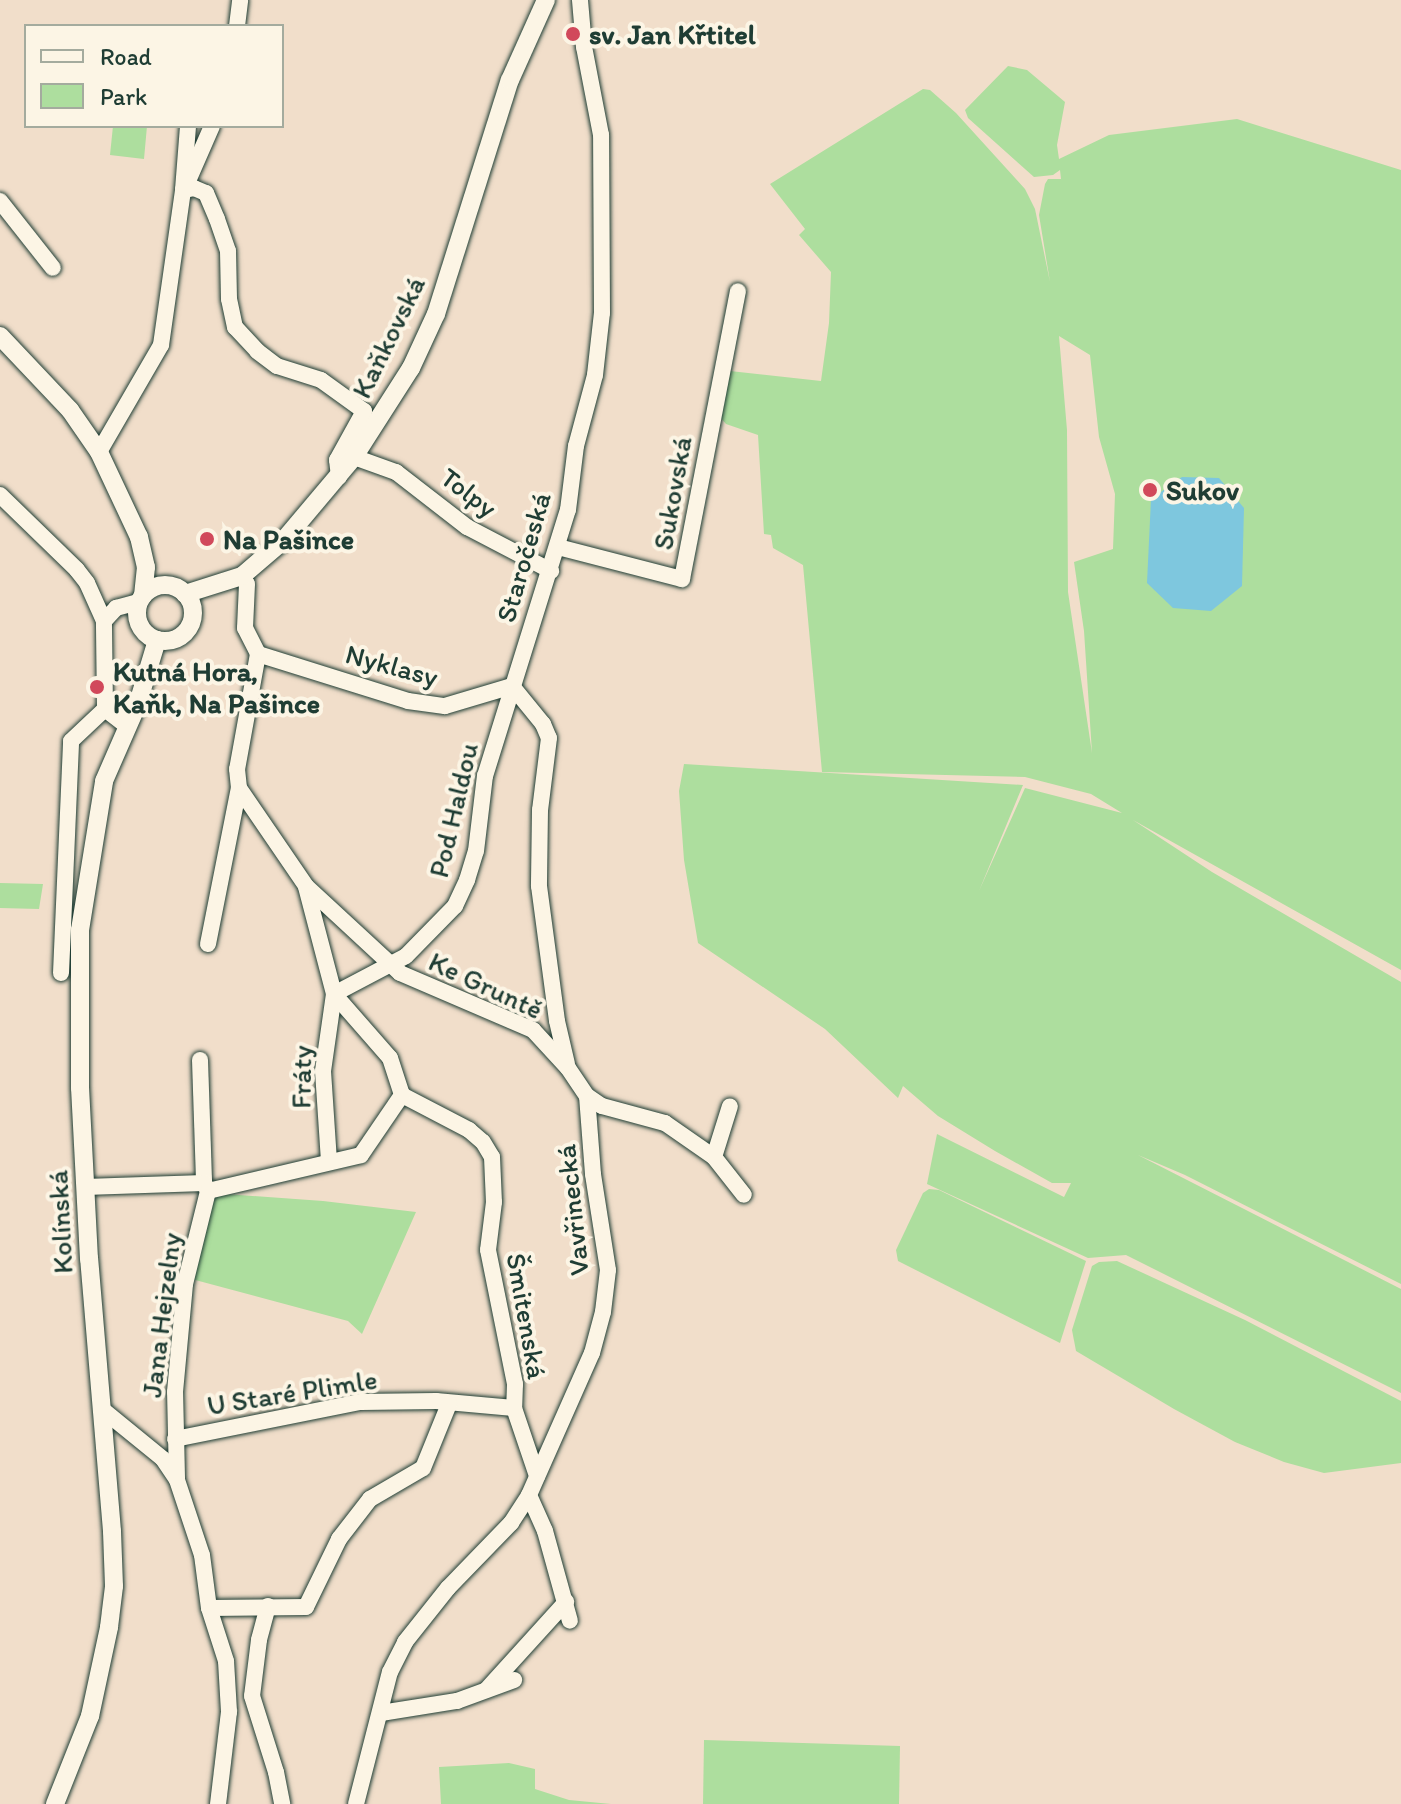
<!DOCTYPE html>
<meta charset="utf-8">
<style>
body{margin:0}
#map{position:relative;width:1401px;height:1804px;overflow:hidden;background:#f1deca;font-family:Itim,sans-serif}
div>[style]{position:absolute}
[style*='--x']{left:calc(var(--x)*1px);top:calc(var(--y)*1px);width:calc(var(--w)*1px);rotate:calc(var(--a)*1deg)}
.green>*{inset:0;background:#adde9e}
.water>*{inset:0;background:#7ec7de}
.roads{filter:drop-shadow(0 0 2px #1f3d34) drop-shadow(0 0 2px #1f3d34)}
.minor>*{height:16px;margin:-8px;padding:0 8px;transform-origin:8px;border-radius:8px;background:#fcf5e5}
.tertiary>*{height:18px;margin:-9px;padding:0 9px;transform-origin:9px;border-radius:9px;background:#fcf5e5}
.tertiary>.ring{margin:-9px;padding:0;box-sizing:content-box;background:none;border:18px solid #fcf5e5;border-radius:50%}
.dots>*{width:22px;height:22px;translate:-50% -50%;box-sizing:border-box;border:4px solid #fcf5e5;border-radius:50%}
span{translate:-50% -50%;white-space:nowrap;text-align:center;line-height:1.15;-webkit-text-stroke:8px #fcf5e5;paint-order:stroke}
.poi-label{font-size:28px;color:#1f3d34;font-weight:700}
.left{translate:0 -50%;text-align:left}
.street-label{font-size:28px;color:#1f3d34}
.legend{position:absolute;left:24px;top:24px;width:260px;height:104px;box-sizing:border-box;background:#fcf5e5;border:2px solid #a4ab9e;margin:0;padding:10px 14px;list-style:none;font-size:24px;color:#1f3d34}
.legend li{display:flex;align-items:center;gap:16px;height:40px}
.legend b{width:40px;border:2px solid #a4ab9e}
</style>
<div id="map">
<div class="green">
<div style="clip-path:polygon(evenodd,1008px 66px,1027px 70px,1065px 102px,1057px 145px,1059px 159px,1109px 135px,1237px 119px,1401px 170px,1401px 970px,1133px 820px,1212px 872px,1401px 982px,1401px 1284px,1185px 1175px,1138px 1155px,1401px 1289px,1401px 1393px,1126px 1255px,1088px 1258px,927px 1184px,937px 1134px,1064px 1197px,1071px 1183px,1052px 1183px,995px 1151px,938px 1116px,903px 1086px,898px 1098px,825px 1029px,698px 943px,684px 860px,679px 791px,684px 764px,1023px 785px,979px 891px,1025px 788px,1122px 813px,1091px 794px,1025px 777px,822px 772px,803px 565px,773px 548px,771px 535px,764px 534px,758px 435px,726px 424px,720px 417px,730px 371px,821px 381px,829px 323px,831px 272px,799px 235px,805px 229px,770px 184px,923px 89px,930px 90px,956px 113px,1025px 189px,1035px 209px,1050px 282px,1039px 215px,1045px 184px,1048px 179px,1061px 179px,1060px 170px,1053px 175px,1034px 177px,968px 118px,965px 110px,1008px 66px,1059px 336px,1090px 355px,1099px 437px,1115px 494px,1113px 549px,1074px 562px,1084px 631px,1092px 753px,1068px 592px,1067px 430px,1059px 336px)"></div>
<div style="clip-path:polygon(113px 126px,147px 126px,144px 159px,110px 155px)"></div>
<div style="clip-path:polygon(0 883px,43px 884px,39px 909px,0 908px)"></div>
<div style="clip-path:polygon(929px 1189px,939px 1190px,1086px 1261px,1060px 1343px,898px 1261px,896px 1250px,923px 1193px)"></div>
<div style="clip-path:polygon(211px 1193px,323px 1201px,416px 1212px,362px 1334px,348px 1321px,184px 1277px)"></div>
<div style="clip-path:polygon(1117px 1261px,1245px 1320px,1401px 1401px,1401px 1463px,1324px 1473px,1284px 1462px,1235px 1442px,1174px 1409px,1076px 1351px,1072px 1330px,1092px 1266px,1099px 1262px)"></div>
<div style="clip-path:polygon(704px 1740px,900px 1746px,899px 1804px,703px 1804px)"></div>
<div style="clip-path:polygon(509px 1763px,535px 1769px,535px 1789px,569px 1800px,611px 1804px,441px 1804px,439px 1767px)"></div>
</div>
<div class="water">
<div style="clip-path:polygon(1182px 477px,1219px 478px,1244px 508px,1242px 586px,1211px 611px,1173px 608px,1147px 583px,1151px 499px)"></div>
</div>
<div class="roads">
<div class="minor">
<div style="--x:237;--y:26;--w:26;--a:-83"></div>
<div style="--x:188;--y:181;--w:60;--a:-66.4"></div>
<div style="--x:183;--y:190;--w:11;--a:-10"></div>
<div style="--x:194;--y:188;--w:13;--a:23"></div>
<div style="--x:206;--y:193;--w:28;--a:67"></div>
<div style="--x:217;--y:219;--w:34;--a:71"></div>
<div style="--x:228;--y:251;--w:48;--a:88.8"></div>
<div style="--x:229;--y:299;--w:29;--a:78"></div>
<div style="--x:235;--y:327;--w:33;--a:47"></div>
<div style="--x:257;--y:351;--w:25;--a:37"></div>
<div style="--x:277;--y:366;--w:46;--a:17.7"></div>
<div style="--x:321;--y:380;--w:53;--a:35.8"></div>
<div style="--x:364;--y:411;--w:56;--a:118.9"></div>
<div style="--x:337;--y:460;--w:17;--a:83"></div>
<div style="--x:0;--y:201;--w:85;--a:51.7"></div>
<div style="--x:99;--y:452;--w:124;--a:-59.9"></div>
<div style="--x:161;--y:345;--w:157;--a:-81.9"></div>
<div style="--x:183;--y:190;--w:64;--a:-85.5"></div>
<div style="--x:354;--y:457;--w:45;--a:19.7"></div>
<div style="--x:396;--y:472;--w:90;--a:37.8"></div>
<div style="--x:467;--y:527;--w:95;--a:27.6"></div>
<div style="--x:0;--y:495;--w:107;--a:44.2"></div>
<div style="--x:77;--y:570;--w:16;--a:52"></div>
<div style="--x:87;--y:583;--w:42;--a:65.9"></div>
<div style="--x:558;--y:547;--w:128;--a:14.5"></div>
<div style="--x:682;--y:579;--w:293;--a:-79"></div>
<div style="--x:242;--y:576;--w:9;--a:58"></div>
<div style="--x:247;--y:584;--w:44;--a:92.6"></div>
<div style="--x:245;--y:628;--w:29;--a:63"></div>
<div style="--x:258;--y:654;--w:117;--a:100.3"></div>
<div style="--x:237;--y:769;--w:19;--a:84"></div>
<div style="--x:239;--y:788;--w:119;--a:55.6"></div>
<div style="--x:306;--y:886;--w:128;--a:42.8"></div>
<div style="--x:400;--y:973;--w:145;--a:23.2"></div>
<div style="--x:533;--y:1030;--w:52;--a:47.4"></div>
<div style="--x:568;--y:1068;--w:34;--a:56"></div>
<div style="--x:587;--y:1096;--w:18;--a:34"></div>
<div style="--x:602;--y:1106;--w:65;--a:15.1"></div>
<div style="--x:665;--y:1123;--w:60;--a:34.8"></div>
<div style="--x:714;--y:1157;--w:48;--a:51.7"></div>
<div style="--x:258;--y:654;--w:157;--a:17.4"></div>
<div style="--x:408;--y:701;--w:37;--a:8"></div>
<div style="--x:445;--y:706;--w:70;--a:-16.6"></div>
<div style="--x:512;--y:686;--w:49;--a:50.8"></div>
<div style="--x:543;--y:724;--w:15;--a:67"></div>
<div style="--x:549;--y:738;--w:73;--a:97.1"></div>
<div style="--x:540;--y:810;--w:76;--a:90.8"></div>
<div style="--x:539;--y:886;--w:136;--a:82.4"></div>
<div style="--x:557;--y:1021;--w:44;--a:76.9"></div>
<div style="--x:128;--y:727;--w:29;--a:-142"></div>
<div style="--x:105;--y:709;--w:88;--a:-90.7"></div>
<div style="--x:104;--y:621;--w:18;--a:-47"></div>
<div style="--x:116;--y:608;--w:24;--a:-15"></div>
<div style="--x:306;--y:887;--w:111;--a:75.3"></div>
<div style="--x:334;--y:994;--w:78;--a:98.1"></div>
<div style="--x:323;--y:1071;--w:90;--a:86.2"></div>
<div style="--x:208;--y:944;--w:159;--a:-78.8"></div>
<div style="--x:61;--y:973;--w:232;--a:-87.5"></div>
<div style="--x:71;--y:741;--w:47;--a:-43.3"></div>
<div style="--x:334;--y:994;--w:81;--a:-27.8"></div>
<div style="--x:406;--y:956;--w:70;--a:-45.6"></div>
<div style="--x:455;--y:906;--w:29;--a:-65"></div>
<div style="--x:467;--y:880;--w:30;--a:-73"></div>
<div style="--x:476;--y:851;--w:76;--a:-83.2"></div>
<div style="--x:485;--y:776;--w:279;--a:-72.7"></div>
<div style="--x:568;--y:510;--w:64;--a:-82.9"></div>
<div style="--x:576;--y:446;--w:73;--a:-75"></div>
<div style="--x:595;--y:375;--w:62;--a:-83.6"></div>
<div style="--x:602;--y:313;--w:178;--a:-90.3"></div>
<div style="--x:601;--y:135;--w:90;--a:-100.9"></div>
<div style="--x:584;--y:47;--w:47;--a:-94.9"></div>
<div style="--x:334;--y:994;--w:85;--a:48.8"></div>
<div style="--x:390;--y:1058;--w:39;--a:72"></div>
<div style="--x:402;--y:1095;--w:76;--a:27.6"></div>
<div style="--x:469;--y:1130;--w:18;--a:41"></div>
<div style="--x:483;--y:1142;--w:17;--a:59"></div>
<div style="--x:492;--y:1157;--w:45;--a:87.5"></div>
<div style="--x:494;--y:1202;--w:48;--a:97.1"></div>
<div style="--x:488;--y:1250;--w:137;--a:78.6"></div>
<div style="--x:515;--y:1384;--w:24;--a:92"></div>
<div style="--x:514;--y:1408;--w:72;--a:71.3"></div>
<div style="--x:200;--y:1060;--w:123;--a:88.1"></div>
<div style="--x:714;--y:1157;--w:53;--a:-72.6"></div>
<div style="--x:85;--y:1187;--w:119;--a:-1.9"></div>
<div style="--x:204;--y:1183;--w:9;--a:63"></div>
<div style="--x:208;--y:1191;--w:157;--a:-13.2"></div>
<div style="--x:361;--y:1155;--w:73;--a:-55.7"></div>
<div style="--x:103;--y:1410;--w:77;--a:39.2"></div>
<div style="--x:163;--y:1459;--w:25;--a:56"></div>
<div style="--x:177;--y:1480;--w:79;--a:71.6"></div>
<div style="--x:202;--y:1555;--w:53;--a:82.5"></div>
<div style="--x:209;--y:1608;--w:56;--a:72.2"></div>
<div style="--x:226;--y:1661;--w:51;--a:86.6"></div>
<div style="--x:229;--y:1712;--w:93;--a:96.8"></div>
<div style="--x:175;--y:1439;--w:190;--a:-11.3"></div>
<div style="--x:361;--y:1402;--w:75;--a:-0.8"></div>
<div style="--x:436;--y:1401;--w:78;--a:5.1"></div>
<div style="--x:177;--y:1478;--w:86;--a:-91.3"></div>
<div style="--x:175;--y:1392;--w:108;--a:-84.7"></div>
<div style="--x:185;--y:1284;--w:96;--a:-76.1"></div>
<div style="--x:529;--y:1495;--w:39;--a:66"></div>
<div style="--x:545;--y:1531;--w:93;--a:74.5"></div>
<div style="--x:268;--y:1606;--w:35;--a:105"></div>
<div style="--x:259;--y:1640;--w:56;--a:97.1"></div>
<div style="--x:252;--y:1696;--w:80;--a:72.5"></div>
<div style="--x:276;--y:1772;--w:33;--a:79"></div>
<div style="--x:209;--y:1608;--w:97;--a:-0.6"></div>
<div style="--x:306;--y:1607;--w:76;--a:-64.1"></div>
<div style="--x:339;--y:1539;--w:51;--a:-52.2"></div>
<div style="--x:370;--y:1499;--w:61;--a:-30.3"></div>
<div style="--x:423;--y:1468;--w:69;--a:-67.9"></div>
<div style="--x:487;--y:1689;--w:118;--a:-47.8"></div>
<div style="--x:381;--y:1713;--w:77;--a:-9"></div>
<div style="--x:457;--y:1701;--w:61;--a:-20.2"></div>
<div style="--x:356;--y:1804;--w:136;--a:-75.6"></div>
<div style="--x:390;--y:1672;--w:34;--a:-63"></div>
<div style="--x:405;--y:1642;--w:69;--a:-51.5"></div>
<div style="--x:448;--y:1588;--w:91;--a:-45.9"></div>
<div style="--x:511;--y:1523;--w:33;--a:-57"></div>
<div style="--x:529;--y:1495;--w:155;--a:-66.1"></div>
<div style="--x:592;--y:1353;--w:42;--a:-75"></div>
<div style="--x:603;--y:1312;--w:42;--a:-83.2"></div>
<div style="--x:608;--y:1270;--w:97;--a:-98.9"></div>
<div style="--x:593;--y:1174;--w:78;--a:-94.4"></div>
</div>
<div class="tertiary">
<div style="--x:0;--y:336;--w:102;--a:46.6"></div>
<div style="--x:70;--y:410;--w:51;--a:55.4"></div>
<div style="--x:99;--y:452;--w:94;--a:64.8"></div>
<div style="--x:139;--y:537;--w:31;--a:77"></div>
<div style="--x:146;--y:567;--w:29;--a:96"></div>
<div class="ring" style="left:137px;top:585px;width:38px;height:38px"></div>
<div style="--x:185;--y:594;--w:60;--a:-17.5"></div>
<div style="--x:242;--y:576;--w:55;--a:-40.6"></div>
<div style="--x:284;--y:540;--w:109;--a:-49.9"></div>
<div style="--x:354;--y:457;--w:106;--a:-57.4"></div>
<div style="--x:411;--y:368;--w:60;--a:-65.2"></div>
<div style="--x:436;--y:314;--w:245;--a:-72.5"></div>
<div style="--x:510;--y:80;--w:88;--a:-65.8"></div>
<div style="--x:55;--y:1804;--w:95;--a:-68.3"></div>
<div style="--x:90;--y:1716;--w:91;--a:-77.9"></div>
<div style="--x:109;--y:1627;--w:41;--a:-83"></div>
<div style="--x:114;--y:1586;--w:55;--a:-92.1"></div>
<div style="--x:112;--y:1531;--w:273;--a:-94.8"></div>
<div style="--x:89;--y:1259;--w:171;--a:-93"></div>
<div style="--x:80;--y:1088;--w:158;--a:-90"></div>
<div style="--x:80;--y:930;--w:151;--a:-80.8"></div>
<div style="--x:104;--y:781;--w:85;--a:-66.4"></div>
<div style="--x:138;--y:703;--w:66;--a:-73.2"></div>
</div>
</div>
<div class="dots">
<div style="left:573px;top:34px;background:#d1495b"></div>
<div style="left:1150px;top:490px;background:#d1495b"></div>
<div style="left:207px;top:539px;background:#d1495b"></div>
<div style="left:97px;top:687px;background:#d1495b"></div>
</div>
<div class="poi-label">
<span class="left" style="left:589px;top:34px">sv. Jan Křtitel</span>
<span class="left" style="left:1166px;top:490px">Sukov</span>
<span class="left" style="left:223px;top:539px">Na Pašince</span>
<span class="left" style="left:113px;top:687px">Kutná Hora,<br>Kaňk, Na Pašince</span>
</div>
<div class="street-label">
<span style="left:388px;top:337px;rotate:-64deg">Kaňkovská</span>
<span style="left:469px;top:492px;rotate:37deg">Tolpy</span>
<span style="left:672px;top:493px;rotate:-80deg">Sukovská</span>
<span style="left:523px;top:557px;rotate:-74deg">Staročeská</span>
<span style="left:392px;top:665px;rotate:15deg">Nyklasy</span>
<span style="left:453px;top:810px;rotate:-77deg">Pod Haldou</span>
<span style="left:486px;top:985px;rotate:25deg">Ke Gruntě</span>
<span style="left:301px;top:1077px;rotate:-89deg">Fráty</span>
<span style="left:572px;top:1210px;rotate:-96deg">Vavřinecká</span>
<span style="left:60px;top:1222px;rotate:-93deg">Kolínská</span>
<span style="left:161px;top:1315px;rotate:-83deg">Jana Hejzelny</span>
<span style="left:527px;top:1316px;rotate:80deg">Šmitenská</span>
<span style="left:292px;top:1392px;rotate:-9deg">U Staré Plimle</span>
</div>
<ul class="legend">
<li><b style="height:10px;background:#fcf5e5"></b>Road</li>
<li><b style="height:22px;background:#adde9e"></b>Park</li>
</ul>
</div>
